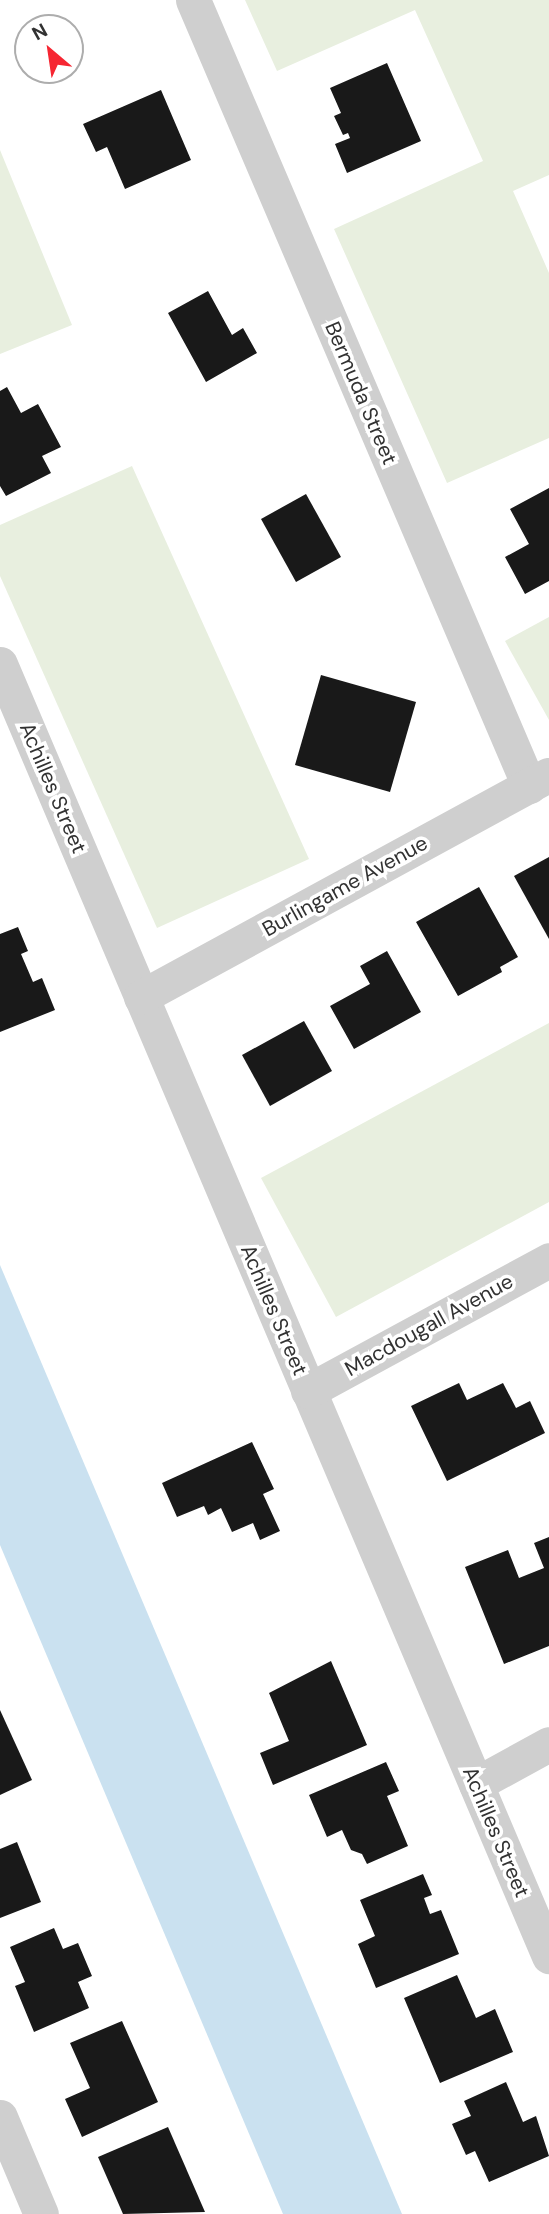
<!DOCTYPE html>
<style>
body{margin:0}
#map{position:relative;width:549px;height:2214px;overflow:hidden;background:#fff;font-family:"DM Sans",sans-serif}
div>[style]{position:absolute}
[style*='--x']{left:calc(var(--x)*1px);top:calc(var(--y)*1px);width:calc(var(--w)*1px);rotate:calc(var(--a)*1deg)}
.green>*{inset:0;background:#e8efdf}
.water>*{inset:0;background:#cae1f0}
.building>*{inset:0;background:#191919}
.minor>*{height:35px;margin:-17.5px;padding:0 17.5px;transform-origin:17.5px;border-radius:17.5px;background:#cfcfcf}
span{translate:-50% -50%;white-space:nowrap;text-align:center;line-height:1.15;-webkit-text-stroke:7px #fff;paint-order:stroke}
.street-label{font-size:21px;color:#323232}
.north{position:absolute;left:14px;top:14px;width:70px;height:70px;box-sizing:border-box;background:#fff;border:2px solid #adadad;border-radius:50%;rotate:331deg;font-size:19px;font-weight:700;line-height:28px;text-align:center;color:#323232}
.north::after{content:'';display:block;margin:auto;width:24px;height:32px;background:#f62632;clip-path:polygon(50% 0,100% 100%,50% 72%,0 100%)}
</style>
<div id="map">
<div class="green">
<div style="clip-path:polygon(245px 0,549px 0,549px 175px,513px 191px,549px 273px,549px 438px,447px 483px,334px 229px,483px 161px,415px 10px,277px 71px)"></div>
<div style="clip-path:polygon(0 150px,72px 325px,0 354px)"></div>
<div style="clip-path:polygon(132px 466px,309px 859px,157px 928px,0 576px,0 525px)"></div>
<div style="clip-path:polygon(549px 617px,549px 720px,505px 641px)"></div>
<div style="clip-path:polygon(549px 1023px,549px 1202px,336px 1317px,261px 1178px)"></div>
</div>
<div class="water">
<div style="clip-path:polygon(0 1265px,402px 2214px,283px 2214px,0 1545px)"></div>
</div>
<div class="building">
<div style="clip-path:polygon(387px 63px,421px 141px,347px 173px,335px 144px,350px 138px,348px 133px,343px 135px,334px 116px,341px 113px,330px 88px)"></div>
<div style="clip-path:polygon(161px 90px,191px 160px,125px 189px,107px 147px,96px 152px,83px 124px)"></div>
<div style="clip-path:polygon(208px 291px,232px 335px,243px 328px,257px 353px,206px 382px,168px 313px)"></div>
<div style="clip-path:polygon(7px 387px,21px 413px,38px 404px,61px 447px,42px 456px,51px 473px,6px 496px,0 486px,0 391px)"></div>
<div style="clip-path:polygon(549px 488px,549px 581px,525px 594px,505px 557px,529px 544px,510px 509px)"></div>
<div style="clip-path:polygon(306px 494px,341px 557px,296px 582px,261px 519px)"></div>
<div style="clip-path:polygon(321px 675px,416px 702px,390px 792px,295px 765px)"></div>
<div style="clip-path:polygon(549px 857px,549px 939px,514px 876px)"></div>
<div style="clip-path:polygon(479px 887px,518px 957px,500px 967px,502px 972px,458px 996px,416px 922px)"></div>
<div style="clip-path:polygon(18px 927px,28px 951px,21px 954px,33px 982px,42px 978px,55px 1010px,0 1032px,0 934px)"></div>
<div style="clip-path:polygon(387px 951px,421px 1012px,354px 1049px,330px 1006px,370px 984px,360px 966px)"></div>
<div style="clip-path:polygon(304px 1021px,332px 1071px,270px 1106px,242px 1055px)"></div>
<div style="clip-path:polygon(459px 1383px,467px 1400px,503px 1383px,516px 1408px,530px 1401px,545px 1433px,447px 1481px,411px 1406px)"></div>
<div style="clip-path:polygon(252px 1442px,274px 1489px,263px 1494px,280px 1531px,260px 1540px,253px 1523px,232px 1532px,221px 1508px,208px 1515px,204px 1506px,177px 1517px,162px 1483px)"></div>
<div style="clip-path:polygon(549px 1537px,549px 1646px,504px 1664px,465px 1567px,508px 1550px,519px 1578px,544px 1568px,534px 1543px)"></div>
<div style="clip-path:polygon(331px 1661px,367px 1745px,273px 1785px,260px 1753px,289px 1741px,269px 1693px)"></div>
<div style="clip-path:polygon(0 1710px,32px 1780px,0 1795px)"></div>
<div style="clip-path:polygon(386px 1762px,399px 1791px,387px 1796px,408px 1846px,367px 1864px,362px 1854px,351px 1850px,342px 1830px,327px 1837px,309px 1795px)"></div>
<div style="clip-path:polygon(17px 1842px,41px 1902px,0 1918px,0 1849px)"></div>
<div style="clip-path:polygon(423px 1874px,432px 1895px,424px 1898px,430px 1914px,441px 1910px,459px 1954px,376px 1988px,358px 1944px,375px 1936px,360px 1900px)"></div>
<div style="clip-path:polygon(54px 1928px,63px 1949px,78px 1943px,92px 1976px,78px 1982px,89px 2008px,34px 2032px,15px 1986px,25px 1982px,10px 1947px)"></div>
<div style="clip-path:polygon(457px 1975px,476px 2018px,495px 2009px,513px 2052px,440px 2083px,404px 1998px)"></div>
<div style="clip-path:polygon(122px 2021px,158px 2102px,82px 2137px,65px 2099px,90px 2088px,70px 2043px)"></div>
<div style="clip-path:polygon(506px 2082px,523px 2122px,536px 2116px,549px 2156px,489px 2182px,475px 2151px,466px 2155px,452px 2124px,471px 2116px,464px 2101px)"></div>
<div style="clip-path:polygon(168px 2127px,205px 2212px,123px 2214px,98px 2157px)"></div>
</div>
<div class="minor">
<div style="--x:193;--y:0;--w:855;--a:66.85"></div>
<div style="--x:0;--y:664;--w:1404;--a:66.98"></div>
<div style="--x:141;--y:997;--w:464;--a:-28.6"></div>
<div style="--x:308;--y:1391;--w:274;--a:-28.5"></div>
<div style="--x:476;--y:1784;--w:83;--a:-28.7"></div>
<div style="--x:0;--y:2117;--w:105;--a:67.1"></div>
</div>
<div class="street-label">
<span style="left:361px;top:393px;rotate:67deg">Bermuda Street</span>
<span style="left:53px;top:788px;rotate:67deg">Achilles Street</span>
<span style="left:345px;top:886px;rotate:-29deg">Burlingame Avenue</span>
<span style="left:274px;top:1310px;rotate:67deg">Achilles Street</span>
<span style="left:429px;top:1325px;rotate:-29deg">Macdougall Avenue</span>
<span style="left:496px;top:1832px;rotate:67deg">Achilles Street</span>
</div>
<div class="north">N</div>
</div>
